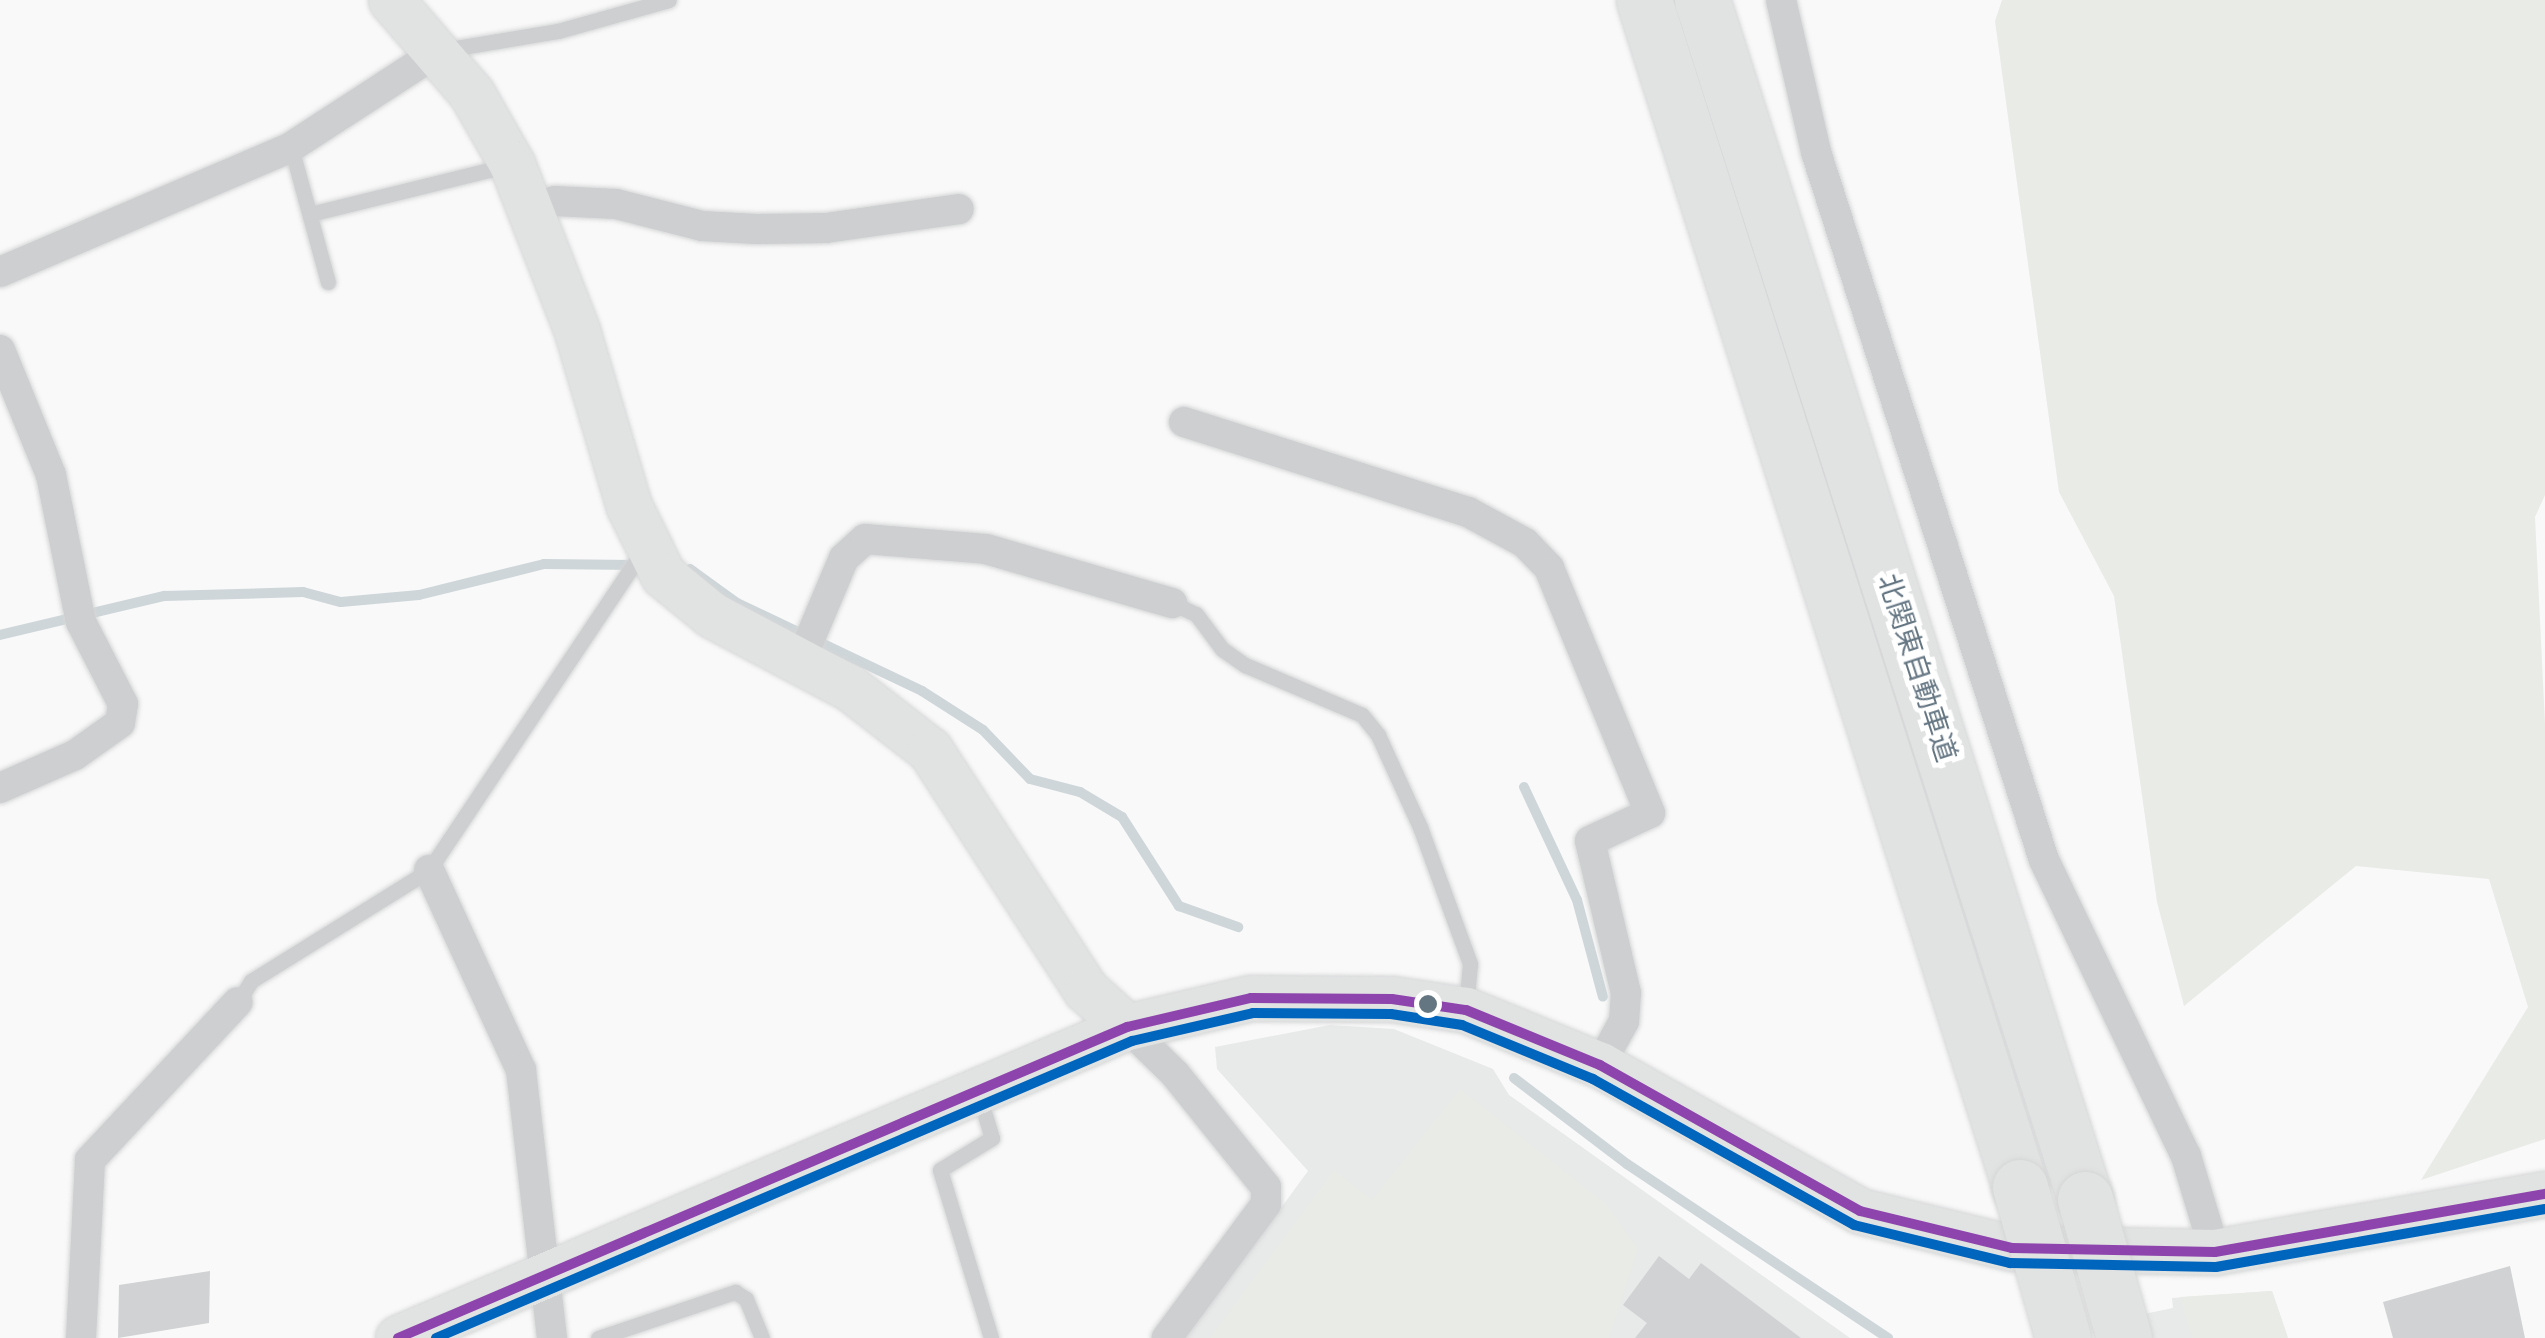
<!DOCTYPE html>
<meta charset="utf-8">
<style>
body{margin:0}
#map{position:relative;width:2545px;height:1338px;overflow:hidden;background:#f9f9f9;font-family:Arial,"Noto Sans JP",sans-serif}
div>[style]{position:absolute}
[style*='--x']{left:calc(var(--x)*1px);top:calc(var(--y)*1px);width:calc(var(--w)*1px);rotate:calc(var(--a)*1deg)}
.built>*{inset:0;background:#e8e9e9}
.green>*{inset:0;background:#e8ebe6}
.stream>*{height:10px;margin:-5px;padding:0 5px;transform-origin:5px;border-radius:5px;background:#ced6d9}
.building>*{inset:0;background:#d0d2d3}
.roads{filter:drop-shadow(0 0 2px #d5d6d7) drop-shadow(0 0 2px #d5d6d7)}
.lane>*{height:15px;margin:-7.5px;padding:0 7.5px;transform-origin:7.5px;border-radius:7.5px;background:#cecfd0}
.street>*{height:30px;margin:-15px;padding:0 15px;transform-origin:15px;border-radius:15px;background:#cecfd0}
.secondary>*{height:45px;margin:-22.5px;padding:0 22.5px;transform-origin:22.5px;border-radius:22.5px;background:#e1e2e2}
.highway>*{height:55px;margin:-27.5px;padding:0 27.5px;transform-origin:27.5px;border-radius:27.5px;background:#e1e2e2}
.bridges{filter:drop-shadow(0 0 2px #d5d6d6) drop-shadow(0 0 2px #d5d6d6)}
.highway-bridge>*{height:55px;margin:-27.5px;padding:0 27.5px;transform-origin:27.5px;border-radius:27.5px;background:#e1e2e2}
.bus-1>*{height:10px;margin:-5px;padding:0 5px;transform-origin:5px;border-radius:5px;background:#8e44ad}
.bus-2>*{height:10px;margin:-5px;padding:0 5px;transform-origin:5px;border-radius:5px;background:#0065bd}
.dots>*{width:28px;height:28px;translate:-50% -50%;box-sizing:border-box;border:5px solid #fff;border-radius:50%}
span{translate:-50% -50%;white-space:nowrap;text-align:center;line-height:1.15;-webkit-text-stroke:10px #fff;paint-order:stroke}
.street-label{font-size:28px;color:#657683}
</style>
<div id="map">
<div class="built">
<div style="clip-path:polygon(1330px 1025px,1394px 1029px,1493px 1069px,1509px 1095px,1850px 1338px,1186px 1338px,1308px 1171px,1217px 1069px,1215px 1047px)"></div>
<div style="clip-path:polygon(2272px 1291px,2288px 1338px,2151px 1338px,2144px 1314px,2173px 1308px,2172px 1298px)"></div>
</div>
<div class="green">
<div style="clip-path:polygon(2002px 0,2545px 0,2545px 495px,2535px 517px,2545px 724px,2545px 1139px,2421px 1180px,2528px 1007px,2489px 879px,2356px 866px,2184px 1006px,2157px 902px,2114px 596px,2059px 492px,1995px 21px)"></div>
<div style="clip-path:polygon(1460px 1089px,1607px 1205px,1638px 1249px,1609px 1338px,1210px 1338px,1334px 1170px,1372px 1200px)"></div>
<div style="clip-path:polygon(2272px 1291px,2288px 1338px,2192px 1338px,2180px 1297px)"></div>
</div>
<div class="stream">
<div style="--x:690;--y:569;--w:58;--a:35.9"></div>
<div style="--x:737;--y:603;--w:205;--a:25.4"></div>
<div style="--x:922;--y:691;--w:72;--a:32.6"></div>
<div style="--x:983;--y:730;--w:68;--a:46.2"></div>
<div style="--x:1030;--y:779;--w:52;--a:14.6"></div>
<div style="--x:1080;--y:792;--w:49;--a:30.8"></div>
<div style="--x:1122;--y:817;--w:106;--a:57.4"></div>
<div style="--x:1179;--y:906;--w:63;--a:19.6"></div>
<div style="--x:0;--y:635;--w:169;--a:-13.4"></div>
<div style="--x:164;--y:596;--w:139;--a:-1.6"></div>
<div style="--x:303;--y:592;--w:39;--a:15"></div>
<div style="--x:341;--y:602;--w:78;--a:-5.1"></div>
<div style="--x:419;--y:595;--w:129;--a:-13.9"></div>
<div style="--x:544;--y:564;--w:90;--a:0.6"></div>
<div style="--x:1524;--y:787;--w:125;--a:64.9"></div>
<div style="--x:1577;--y:900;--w:100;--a:75"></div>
<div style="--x:1514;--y:1078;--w:142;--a:37.3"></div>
<div style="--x:1627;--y:1164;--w:314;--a:33.7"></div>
</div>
<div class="building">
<div style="clip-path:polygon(1659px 1256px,1689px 1279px,1701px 1263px,1801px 1338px,1635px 1338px,1647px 1323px,1623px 1305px)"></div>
<div style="clip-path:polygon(2510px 1266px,2525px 1338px,2393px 1338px,2383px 1302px)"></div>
<div style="clip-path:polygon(210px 1271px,209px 1323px,118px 1338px,119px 1285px)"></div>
</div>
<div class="roads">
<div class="lane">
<div style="--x:444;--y:50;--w:116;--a:-9.5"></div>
<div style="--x:558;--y:31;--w:115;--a:-15.6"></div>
<div style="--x:291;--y:147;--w:140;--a:74.7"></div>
<div style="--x:310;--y:214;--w:201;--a:-13.8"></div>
<div style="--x:1172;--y:603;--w:26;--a:25"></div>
<div style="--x:1196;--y:614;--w:44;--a:53.4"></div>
<div style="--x:1222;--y:649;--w:28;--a:35"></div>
<div style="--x:1245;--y:665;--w:127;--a:23.1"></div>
<div style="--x:1362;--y:715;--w:26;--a:51"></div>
<div style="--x:1378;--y:735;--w:101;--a:65.5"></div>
<div style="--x:1420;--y:827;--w:146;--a:69.9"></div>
<div style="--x:1470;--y:964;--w:43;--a:95.3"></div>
<div style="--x:238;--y:1002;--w:25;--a:-58"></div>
<div style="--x:251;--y:981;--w:210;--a:-31.9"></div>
<div style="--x:429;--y:870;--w:386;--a:-56.2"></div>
<div style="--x:979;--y:1095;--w:45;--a:73.2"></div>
<div style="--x:992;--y:1138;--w:61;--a:148.4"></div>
<div style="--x:940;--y:1170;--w:176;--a:73.1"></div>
<div style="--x:598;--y:1338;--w:145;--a:-18.6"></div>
<div style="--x:735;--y:1292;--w:13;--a:32"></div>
<div style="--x:746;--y:1299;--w:42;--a:67.7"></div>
</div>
<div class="street">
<div style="--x:1781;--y:0;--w:156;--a:77"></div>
<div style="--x:1816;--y:152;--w:744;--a:72.15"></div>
<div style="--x:2044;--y:860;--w:328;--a:64.4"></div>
<div style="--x:2186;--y:1156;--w:100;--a:73.2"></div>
<div style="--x:532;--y:208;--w:24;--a:-17"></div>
<div style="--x:555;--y:201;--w:61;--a:2.8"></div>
<div style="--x:616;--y:204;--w:89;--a:14.3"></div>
<div style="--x:702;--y:226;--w:54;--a:3.2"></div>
<div style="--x:756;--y:229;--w:70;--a:-0.8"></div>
<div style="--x:826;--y:228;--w:134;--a:-8.1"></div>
<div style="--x:0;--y:272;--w:317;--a:-23.2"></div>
<div style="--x:291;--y:147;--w:176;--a:-33"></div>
<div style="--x:0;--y:350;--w:135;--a:67.8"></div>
<div style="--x:51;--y:475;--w:150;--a:78.5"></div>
<div style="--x:81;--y:622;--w:92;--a:62.9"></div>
<div style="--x:123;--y:704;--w:19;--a:99"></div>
<div style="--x:120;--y:723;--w:55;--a:144.6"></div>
<div style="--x:75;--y:755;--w:82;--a:156.3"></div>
<div style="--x:1184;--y:422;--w:298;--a:17.6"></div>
<div style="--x:1468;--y:512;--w:65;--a:28.5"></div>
<div style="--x:1525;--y:543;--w:35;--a:46"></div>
<div style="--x:1549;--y:568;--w:265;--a:67.6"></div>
<div style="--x:1650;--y:813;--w:66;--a:155"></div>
<div style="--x:1590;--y:841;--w:156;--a:76.7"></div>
<div style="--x:1626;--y:993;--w:28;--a:94"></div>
<div style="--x:1624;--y:1021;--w:50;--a:118.6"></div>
<div style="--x:800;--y:662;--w:113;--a:-67.1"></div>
<div style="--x:844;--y:558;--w:28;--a:-42"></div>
<div style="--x:865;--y:539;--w:121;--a:4.7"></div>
<div style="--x:986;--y:549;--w:194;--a:16.2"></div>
<div style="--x:429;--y:870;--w:220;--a:65.3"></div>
<div style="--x:521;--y:1070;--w:270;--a:83.4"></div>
<div style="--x:1127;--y:1027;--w:67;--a:44.4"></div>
<div style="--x:1175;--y:1074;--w:145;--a:51.2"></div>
<div style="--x:1266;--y:1187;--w:17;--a:90"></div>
<div style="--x:1266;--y:1204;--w:167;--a:126.5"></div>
<div style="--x:81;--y:1338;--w:178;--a:-87.1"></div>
<div style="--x:90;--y:1160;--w:216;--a:-46.9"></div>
</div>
<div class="secondary">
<div style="--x:391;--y:0;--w:124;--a:49.2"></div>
<div style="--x:472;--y:94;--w:81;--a:60.3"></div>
<div style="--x:512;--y:164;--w:179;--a:68.7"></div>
<div style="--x:577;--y:331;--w:183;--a:73.5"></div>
<div style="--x:629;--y:506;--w:77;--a:63.8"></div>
<div style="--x:663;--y:575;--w:63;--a:39.2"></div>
<div style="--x:712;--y:615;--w:156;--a:27.9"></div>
<div style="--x:850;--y:688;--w:101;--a:37.8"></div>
<div style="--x:930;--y:750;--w:286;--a:57"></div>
<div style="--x:1086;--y:990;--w:55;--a:42.1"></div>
<div style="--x:398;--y:1338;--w:793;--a:-23.1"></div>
<div style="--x:1127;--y:1027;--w:127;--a:-13.2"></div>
<div style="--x:1251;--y:998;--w:141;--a:0.4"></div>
<div style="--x:1392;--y:999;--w:75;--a:8.5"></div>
<div style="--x:1466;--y:1010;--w:145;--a:22.3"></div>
<div style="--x:1600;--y:1065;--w:298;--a:29.3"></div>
<div style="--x:1860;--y:1211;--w:156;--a:13.7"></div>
<div style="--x:2012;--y:1248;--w:203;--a:1.1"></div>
<div style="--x:2215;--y:1252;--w:335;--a:-10"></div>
</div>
<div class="highway">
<div style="--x:1644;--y:0;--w:1245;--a:72.42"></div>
<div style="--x:1702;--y:0;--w:1259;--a:72.28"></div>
</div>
</div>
<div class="bridges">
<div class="highway-bridge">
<div style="--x:2020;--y:1187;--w:157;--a:74.1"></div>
<div style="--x:2085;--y:1199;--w:144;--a:74.3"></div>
</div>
</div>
<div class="bus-1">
<div style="--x:398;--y:1338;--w:793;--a:-23.1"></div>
<div style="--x:1127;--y:1027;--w:127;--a:-13.2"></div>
<div style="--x:1251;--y:998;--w:141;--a:0.4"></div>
<div style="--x:1392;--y:999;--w:75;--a:8.5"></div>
<div style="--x:1466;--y:1010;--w:145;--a:22.3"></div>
<div style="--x:1600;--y:1065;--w:298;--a:29.3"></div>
<div style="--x:1860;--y:1211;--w:156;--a:13.7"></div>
<div style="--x:2012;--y:1248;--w:203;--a:1.1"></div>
<div style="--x:2215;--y:1252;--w:335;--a:-10"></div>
</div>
<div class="bus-2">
<div style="--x:436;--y:1338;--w:757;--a:-23.11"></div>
<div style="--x:1132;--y:1041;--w:124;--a:-13"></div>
<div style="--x:1253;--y:1013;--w:138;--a:0.4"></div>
<div style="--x:1391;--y:1014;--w:72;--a:8.8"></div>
<div style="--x:1462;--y:1025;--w:142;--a:22.4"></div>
<div style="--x:1593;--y:1079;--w:299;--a:29.2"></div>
<div style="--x:1854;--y:1225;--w:161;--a:13.7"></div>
<div style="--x:2010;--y:1263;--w:206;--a:1.1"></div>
<div style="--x:2216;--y:1267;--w:334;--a:-10"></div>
</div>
<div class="dots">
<div style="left:1428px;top:1004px;background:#657683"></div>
</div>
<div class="street-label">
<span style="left:1917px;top:668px;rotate:72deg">北関東自動車道</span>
</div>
</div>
